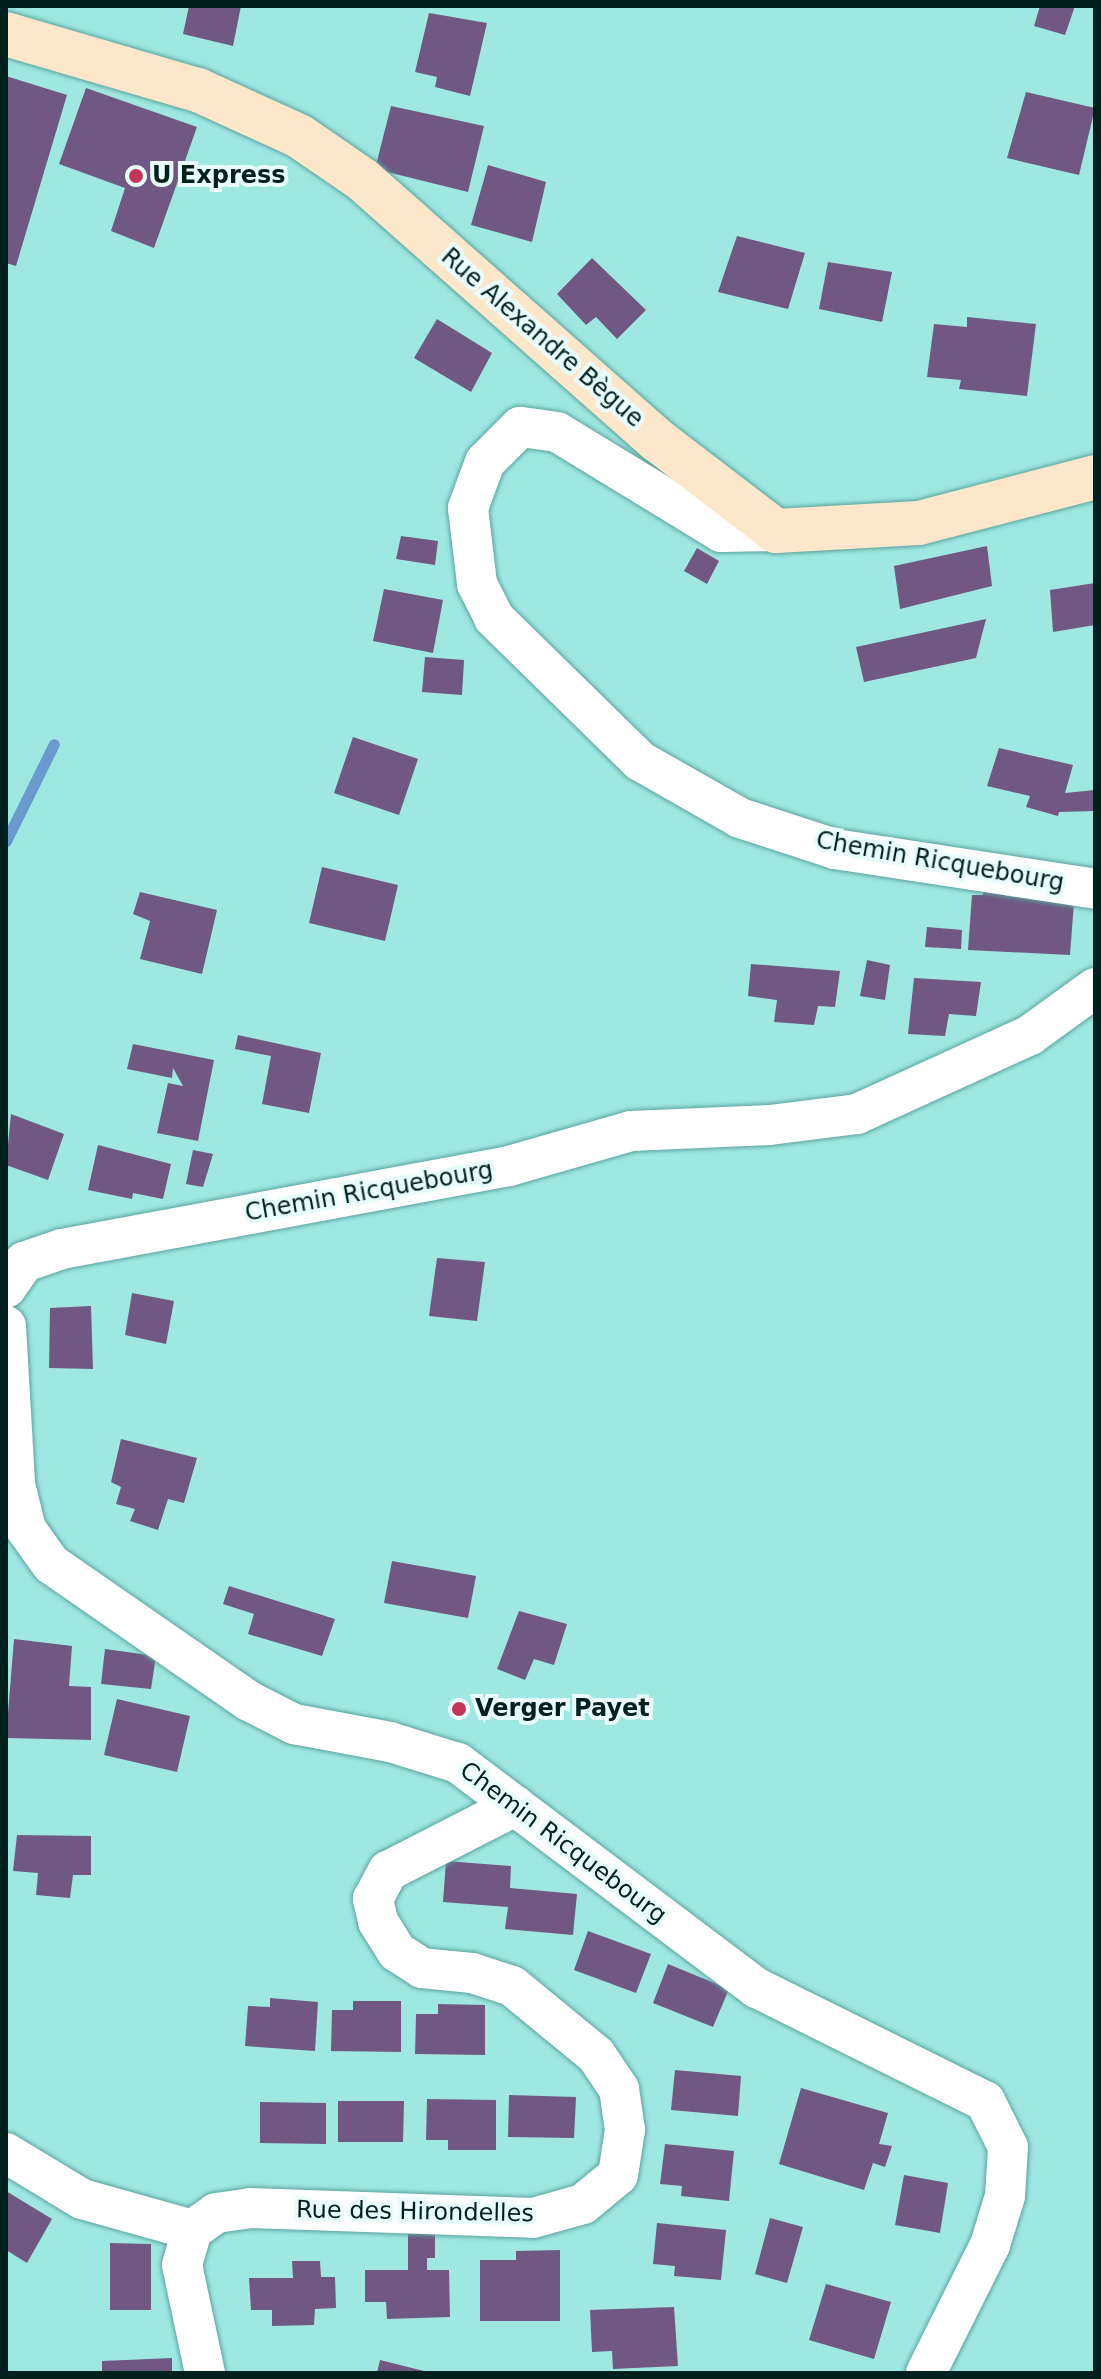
<!DOCTYPE html>
<meta charset="utf-8">
<style>
body{margin:0}
#map{position:relative;width:1101px;height:2379px;overflow:hidden;background:#9fe8e2;font-family:"DejaVu Sans",sans-serif}
div>[style]{position:absolute}
[style*='--x']{left:calc(var(--x)*1px);top:calc(var(--y)*1px);width:calc(var(--w)*1px);rotate:calc(var(--a)*1deg)}
.stream>*{height:11px;margin:-5.5px;padding:0 5.5px;transform-origin:5.5px;border-radius:5.5px;background:#689ace}
.building>*{inset:0;background:#705883}
.roads{filter:drop-shadow(0 0 2px #5ba29d) drop-shadow(0 0 2px #5ba29d)}
.minor>*{height:40px;margin:-20px;padding:0 20px;transform-origin:20px;border-radius:20px;background:#fff}
.secondary>*{height:44px;margin:-22px;padding:0 22px;transform-origin:22px;border-radius:22px;background:#fde7ca}
.dots>*{width:22px;height:22px;translate:-50% -50%;box-sizing:border-box;border:4px solid #e9fefc;border-radius:50%}
span{translate:-50% -50%;white-space:nowrap;text-align:center;line-height:1.15;-webkit-text-stroke:8px #e9fefc;paint-order:stroke}
.poi-label{font-size:24px;color:#01201e;font-weight:700}
.left{translate:0 -50%;text-align:left}
.street-label{font-size:24px;color:#01201e}
.frame{position:absolute;inset:0;border:8px solid #01201e;pointer-events:none}
</style>
<div id="map">
<div class="stream">
<div style="--x:6;--y:841;--w:108;--a:-63.7"></div>
</div>
<div class="building">
<div style="clip-path:polygon(189px 6px,241px 6px,233px 46px,183px 34px)"></div>
<div style="clip-path:polygon(1040px 6px,1075px 6px,1065px 35px,1034px 26px)"></div>
<div style="clip-path:polygon(429px 13px,487px 23px,470px 96px,435px 87px,437px 77px,415px 72px)"></div>
<div style="clip-path:polygon(6px 76px,67px 95px,16px 266px,6px 263px)"></div>
<div style="clip-path:polygon(86px 88px,197px 127px,154px 248px,111px 231px,125px 188px,59px 164px)"></div>
<div style="clip-path:polygon(1026px 92px,1095px 108px,1079px 175px,1007px 158px)"></div>
<div style="clip-path:polygon(391px 106px,484px 126px,468px 192px,375px 169px)"></div>
<div style="clip-path:polygon(488px 165px,546px 182px,532px 242px,471px 225px)"></div>
<div style="clip-path:polygon(737px 236px,805px 253px,788px 309px,718px 292px)"></div>
<div style="clip-path:polygon(592px 258px,646px 310px,617px 339px,596px 317px,586px 325px,557px 294px)"></div>
<div style="clip-path:polygon(828px 262px,892px 272px,882px 322px,819px 309px)"></div>
<div style="clip-path:polygon(967px 317px,1036px 324px,1027px 396px,959px 389px,961px 380px,927px 377px,934px 324px,967px 327px)"></div>
<div style="clip-path:polygon(437px 319px,492px 353px,471px 392px,414px 358px)"></div>
<div style="clip-path:polygon(401px 536px,438px 541px,435px 565px,396px 559px)"></div>
<div style="clip-path:polygon(987px 546px,992px 586px,900px 609px,894px 566px)"></div>
<div style="clip-path:polygon(697px 548px,719px 561px,707px 584px,684px 571px)"></div>
<div style="clip-path:polygon(1095px 583px,1095px 625px,1053px 632px,1050px 590px)"></div>
<div style="clip-path:polygon(384px 589px,443px 600px,433px 653px,373px 641px)"></div>
<div style="clip-path:polygon(986px 619px,976px 658px,864px 682px,856px 647px)"></div>
<div style="clip-path:polygon(425px 657px,464px 660px,462px 695px,422px 692px)"></div>
<div style="clip-path:polygon(353px 737px,418px 759px,399px 815px,334px 793px)"></div>
<div style="clip-path:polygon(999px 748px,1073px 765px,1065px 793px,1095px 790px,1095px 811px,1059px 812px,1058px 816px,1026px 807px,1030px 796px,987px 786px)"></div>
<div style="clip-path:polygon(322px 867px,398px 885px,385px 941px,309px 923px)"></div>
<div style="clip-path:polygon(984px 877px,1006px 879px,1005px 896px,1074px 902px,1070px 955px,968px 950px,972px 895px,983px 895px)"></div>
<div style="clip-path:polygon(140px 892px,217px 910px,202px 974px,140px 959px,150px 921px,133px 914px)"></div>
<div style="clip-path:polygon(927px 927px,962px 930px,961px 949px,925px 947px)"></div>
<div style="clip-path:polygon(867px 960px,890px 965px,885px 1000px,860px 996px)"></div>
<div style="clip-path:polygon(751px 964px,840px 971px,835px 1007px,818px 1006px,814px 1025px,774px 1022px,777px 1000px,748px 996px)"></div>
<div style="clip-path:polygon(914px 978px,981px 982px,976px 1016px,949px 1014px,945px 1036px,908px 1034px)"></div>
<div style="clip-path:polygon(238px 1035px,321px 1053px,309px 1113px,262px 1104px,271px 1056px,235px 1049px)"></div>
<div style="clip-path:polygon(133px 1044px,214px 1060px,198px 1141px,157px 1133px,168px 1083px,183px 1086px,173px 1068px,172px 1078px,127px 1069px)"></div>
<div style="clip-path:polygon(11px 1114px,64px 1134px,48px 1180px,6px 1165px)"></div>
<div style="clip-path:polygon(98px 1145px,171px 1164px,163px 1199px,133px 1193px,132px 1199px,88px 1190px)"></div>
<div style="clip-path:polygon(193px 1150px,213px 1154px,203px 1187px,186px 1184px)"></div>
<div style="clip-path:polygon(437px 1258px,485px 1262px,477px 1321px,429px 1316px)"></div>
<div style="clip-path:polygon(132px 1293px,174px 1301px,166px 1344px,125px 1335px)"></div>
<div style="clip-path:polygon(91px 1306px,93px 1369px,49px 1368px,50px 1308px)"></div>
<div style="clip-path:polygon(121px 1439px,197px 1458px,184px 1503px,168px 1499px,158px 1530px,130px 1521px,135px 1509px,116px 1504px,121px 1487px,111px 1482px)"></div>
<div style="clip-path:polygon(392px 1561px,476px 1576px,468px 1618px,384px 1603px)"></div>
<div style="clip-path:polygon(229px 1586px,335px 1619px,322px 1656px,248px 1634px,254px 1614px,223px 1604px)"></div>
<div style="clip-path:polygon(519px 1611px,567px 1624px,554px 1665px,534px 1659px,525px 1680px,497px 1669px)"></div>
<div style="clip-path:polygon(14px 1639px,72px 1646px,69px 1686px,91px 1687px,91px 1740px,6px 1738px)"></div>
<div style="clip-path:polygon(105px 1649px,156px 1656px,151px 1689px,101px 1684px)"></div>
<div style="clip-path:polygon(117px 1699px,190px 1716px,177px 1772px,104px 1755px)"></div>
<div style="clip-path:polygon(17px 1835px,91px 1836px,91px 1875px,73px 1875px,70px 1898px,36px 1895px,38px 1873px,13px 1871px)"></div>
<div style="clip-path:polygon(446px 1861px,511px 1866px,510px 1888px,577px 1894px,573px 1935px,505px 1929px,508px 1907px,443px 1902px)"></div>
<div style="clip-path:polygon(588px 1931px,651px 1954px,636px 1993px,574px 1970px)"></div>
<div style="clip-path:polygon(668px 1964px,729px 1989px,713px 2027px,653px 2003px)"></div>
<div style="clip-path:polygon(270px 1998px,318px 2002px,315px 2051px,245px 2046px,248px 2006px,270px 2007px)"></div>
<div style="clip-path:polygon(353px 2001px,401px 2001px,401px 2052px,331px 2051px,332px 2010px,353px 2010px)"></div>
<div style="clip-path:polygon(438px 2004px,485px 2005px,485px 2055px,415px 2054px,416px 2014px,438px 2014px)"></div>
<div style="clip-path:polygon(675px 2070px,741px 2076px,738px 2116px,671px 2110px)"></div>
<div style="clip-path:polygon(801px 2088px,888px 2113px,879px 2144px,892px 2146px,885px 2167px,873px 2163px,864px 2190px,779px 2164px)"></div>
<div style="clip-path:polygon(509px 2095px,576px 2097px,574px 2138px,508px 2137px)"></div>
<div style="clip-path:polygon(427px 2099px,496px 2100px,496px 2150px,448px 2150px,448px 2140px,426px 2140px)"></div>
<div style="clip-path:polygon(338px 2101px,404px 2101px,403px 2142px,338px 2142px)"></div>
<div style="clip-path:polygon(260px 2102px,326px 2103px,326px 2144px,260px 2143px)"></div>
<div style="clip-path:polygon(665px 2144px,734px 2151px,729px 2201px,681px 2196px,682px 2186px,660px 2184px)"></div>
<div style="clip-path:polygon(904px 2175px,948px 2183px,940px 2233px,895px 2225px)"></div>
<div style="clip-path:polygon(6px 2191px,52px 2219px,27px 2263px,6px 2250px)"></div>
<div style="clip-path:polygon(770px 2218px,803px 2227px,787px 2283px,755px 2274px)"></div>
<div style="clip-path:polygon(435px 2223px,435px 2258px,427px 2258px,427px 2270px,449px 2270px,450px 2317px,387px 2319px,386px 2302px,365px 2302px,365px 2270px,408px 2270px,408px 2224px)"></div>
<div style="clip-path:polygon(657px 2223px,726px 2230px,721px 2280px,674px 2276px,675px 2266px,653px 2264px)"></div>
<div style="clip-path:polygon(110px 2243px,151px 2244px,151px 2310px,110px 2310px)"></div>
<div style="clip-path:polygon(560px 2250px,560px 2321px,480px 2321px,480px 2260px,516px 2260px,516px 2251px)"></div>
<div style="clip-path:polygon(292px 2261px,320px 2261px,321px 2277px,335px 2277px,336px 2308px,315px 2309px,314px 2325px,272px 2326px,272px 2310px,251px 2310px,249px 2278px,293px 2278px)"></div>
<div style="clip-path:polygon(826px 2284px,891px 2302px,874px 2359px,809px 2340px)"></div>
<div style="clip-path:polygon(674px 2307px,678px 2366px,613px 2369px,612px 2351px,592px 2352px,590px 2310px)"></div>
<div style="clip-path:polygon(172px 2358px,172px 2373px,102px 2373px,102px 2361px)"></div>
<div style="clip-path:polygon(380px 2360px,428px 2372px,428px 2373px,377px 2373px)"></div>
</div>
<div class="roads">
<div class="minor">
<div style="--x:776;--y:531;--w:55;--a:179"></div>
<div style="--x:721;--y:532;--w:192;--a:-148.6"></div>
<div style="--x:557;--y:432;--w:37;--a:-172"></div>
<div style="--x:520;--y:427;--w:49;--a:135"></div>
<div style="--x:485;--y:462;--w:49;--a:110.3"></div>
<div style="--x:468;--y:508;--w:77;--a:83.2"></div>
<div style="--x:477;--y:584;--w:38;--a:63"></div>
<div style="--x:494;--y:618;--w:204;--a:44.4"></div>
<div style="--x:640;--y:761;--w:115;--a:29.7"></div>
<div style="--x:740;--y:818;--w:100;--a:18.1"></div>
<div style="--x:835;--y:849;--w:263;--a:8.7"></div>
<div style="--x:6;--y:1288;--w:32;--a:-55"></div>
<div style="--x:24;--y:1262;--w:40;--a:-18.9"></div>
<div style="--x:62;--y:1249;--w:455;--a:-10.5"></div>
<div style="--x:509;--y:1166;--w:127;--a:-16"></div>
<div style="--x:631;--y:1131;--w:139;--a:-2.5"></div>
<div style="--x:770;--y:1125;--w:88;--a:-7.2"></div>
<div style="--x:857;--y:1114;--w:190;--a:-24.5"></div>
<div style="--x:1030;--y:1035;--w:80;--a:-35.9"></div>
<div style="--x:6;--y:1326;--w:158;--a:86.7"></div>
<div style="--x:15;--y:1484;--w:46;--a:76.3"></div>
<div style="--x:26;--y:1529;--w:43;--a:54.5"></div>
<div style="--x:51;--y:1564;--w:241;--a:34.7"></div>
<div style="--x:249;--y:1701;--w:51;--a:27.1"></div>
<div style="--x:294;--y:1724;--w:98;--a:10.6"></div>
<div style="--x:390;--y:1742;--w:71;--a:17.2"></div>
<div style="--x:458;--y:1763;--w:374;--a:37"></div>
<div style="--x:757;--y:1988;--w:254;--a:26.4"></div>
<div style="--x:985;--y:2101;--w:51;--a:63.4"></div>
<div style="--x:1008;--y:2147;--w:49;--a:93.5"></div>
<div style="--x:1005;--y:2196;--w:51;--a:107"></div>
<div style="--x:990;--y:2245;--w:143;--a:116.6"></div>
<div style="--x:6;--y:2153;--w:89;--a:31.2"></div>
<div style="--x:82;--y:2199;--w:114;--a:15.7"></div>
<div style="--x:205;--y:2373;--w:110;--a:-102"></div>
<div style="--x:182;--y:2265;--w:36;--a:-74"></div>
<div style="--x:192;--y:2230;--w:29;--a:-35"></div>
<div style="--x:216;--y:2213;--w:34;--a:-8"></div>
<div style="--x:250;--y:2208;--w:283;--a:2"></div>
<div style="--x:533;--y:2218;--w:52;--a:-15.6"></div>
<div style="--x:583;--y:2204;--w:45;--a:-39.6"></div>
<div style="--x:618;--y:2175;--w:46;--a:-81.2"></div>
<div style="--x:625;--y:2130;--w:41;--a:-98.3"></div>
<div style="--x:619;--y:2089;--w:41;--a:-124.1"></div>
<div style="--x:596;--y:2055;--w:109;--a:-140.6"></div>
<div style="--x:512;--y:1986;--w:42;--a:-162"></div>
<div style="--x:472;--y:1973;--w:50;--a:-174.3"></div>
<div style="--x:422;--y:1968;--w:30;--a:-147"></div>
<div style="--x:397;--y:1952;--w:36;--a:-122"></div>
<div style="--x:378;--y:1921;--w:23;--a:-103"></div>
<div style="--x:373;--y:1899;--w:32;--a:-62"></div>
<div style="--x:388;--y:1871;--w:143;--a:-27.1"></div>
</div>
<div class="secondary">
<div style="--x:6;--y:34;--w:200;--a:16.3"></div>
<div style="--x:198;--y:90;--w:111;--a:24.5"></div>
<div style="--x:299;--y:136;--w:78;--a:34.5"></div>
<div style="--x:363;--y:180;--w:392;--a:41.5"></div>
<div style="--x:657;--y:440;--w:150;--a:37.4"></div>
<div style="--x:776;--y:531;--w:143;--a:-3.2"></div>
<div style="--x:919;--y:523;--w:182;--a:-14.6"></div>
</div>
</div>
<div class="dots">
<div style="left:136px;top:176px;background:#c5355b"></div>
<div style="left:459px;top:1709px;background:#c5355b"></div>
</div>
<div class="poi-label">
<span class="left" style="left:152px;top:176px">U Express</span>
<span class="left" style="left:475px;top:1709px">Verger Payet</span>
</div>
<div class="street-label">
<span style="left:542px;top:338px;rotate:41deg">Rue Alexandre Bègue</span>
<span style="left:940px;top:862px;rotate:10deg">Chemin Ricquebourg</span>
<span style="left:369px;top:1192px;rotate:-10deg">Chemin Ricquebourg</span>
<span style="left:563px;top:1843px;rotate:37deg">Chemin Ricquebourg</span>
<span style="left:415px;top:2212px;rotate:1deg">Rue des Hirondelles</span>
</div>
<div class="frame"></div>
</div>
